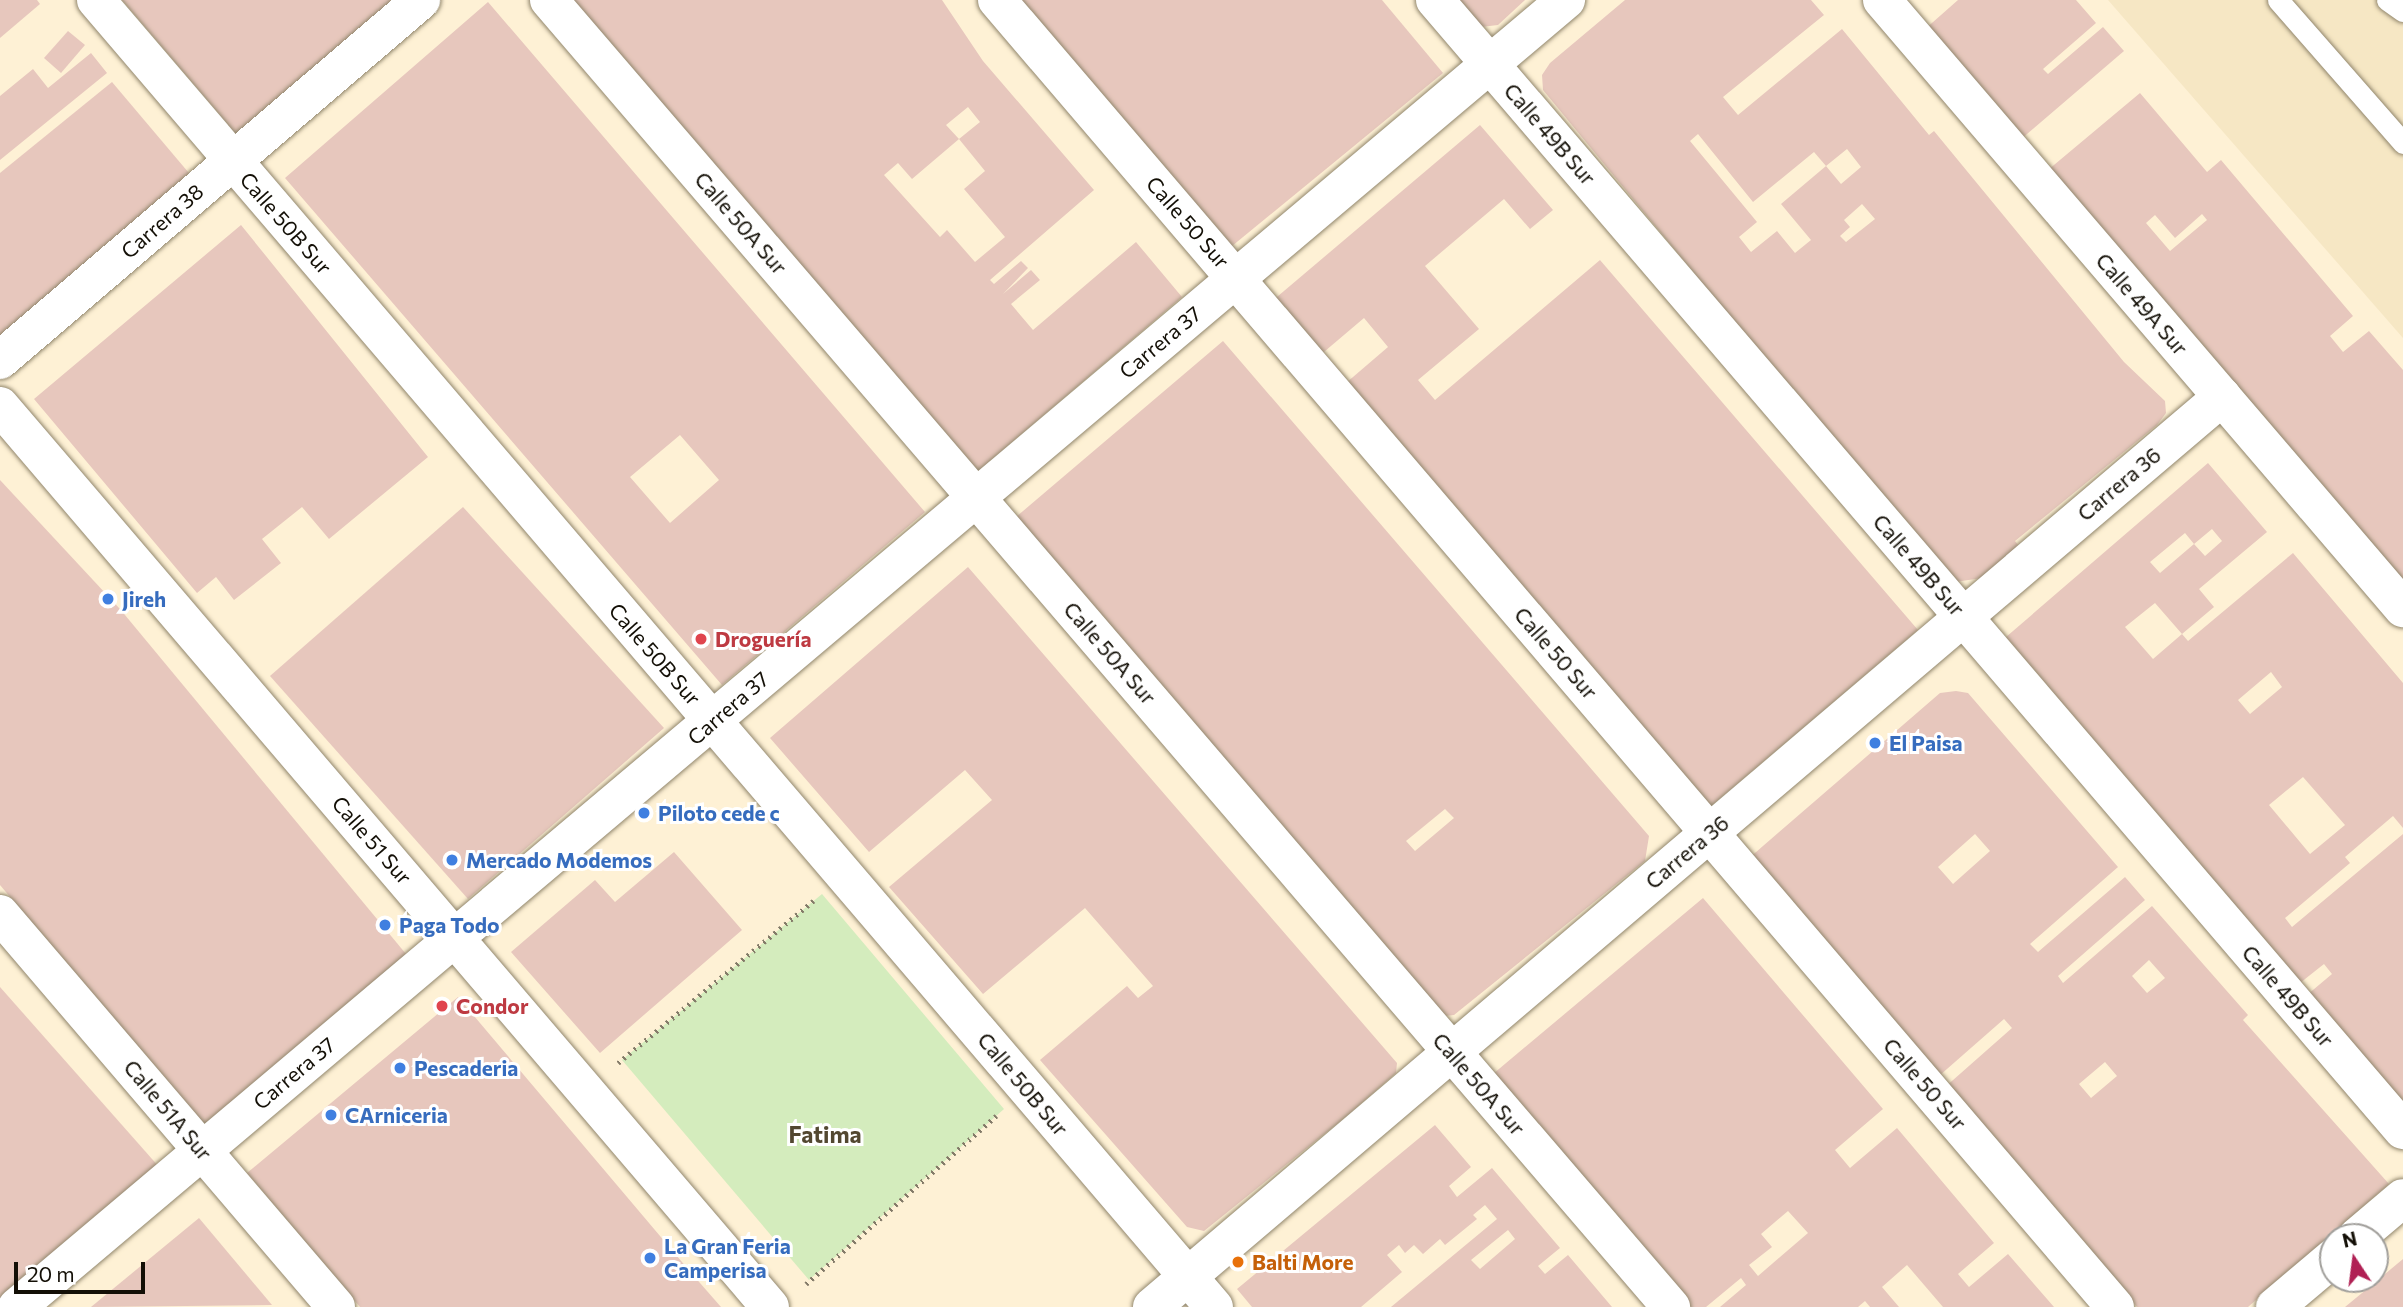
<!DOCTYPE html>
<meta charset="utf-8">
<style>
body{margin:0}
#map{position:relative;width:2403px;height:1307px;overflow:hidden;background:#fef1d5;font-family:Commissioner,sans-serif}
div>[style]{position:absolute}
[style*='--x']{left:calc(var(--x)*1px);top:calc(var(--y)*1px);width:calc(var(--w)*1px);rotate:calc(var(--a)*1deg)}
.built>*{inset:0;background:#f6e7c4}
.green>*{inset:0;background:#d4ecbd}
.building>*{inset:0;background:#e7c7bd}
.path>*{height:4.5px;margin-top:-2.25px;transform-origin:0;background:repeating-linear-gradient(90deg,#847b69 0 2px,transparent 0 7px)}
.roads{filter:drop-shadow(0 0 2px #91866c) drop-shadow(0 0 2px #91866c)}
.service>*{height:21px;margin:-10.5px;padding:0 10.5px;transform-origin:10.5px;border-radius:10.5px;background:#fff}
.minor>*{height:38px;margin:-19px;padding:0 19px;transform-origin:19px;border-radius:19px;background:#fff}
.secondary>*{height:38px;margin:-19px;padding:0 19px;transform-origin:19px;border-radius:19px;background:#fff}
.dots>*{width:19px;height:19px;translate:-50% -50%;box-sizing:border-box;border:4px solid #fff;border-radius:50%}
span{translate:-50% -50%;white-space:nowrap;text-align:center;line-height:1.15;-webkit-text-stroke:6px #fff;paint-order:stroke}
.street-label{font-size:21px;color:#130f06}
.shop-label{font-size:21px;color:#366cbe;font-weight:700}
.left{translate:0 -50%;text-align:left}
.health-label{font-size:21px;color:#be3a42;font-weight:700}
.food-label{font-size:21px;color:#c56008;font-weight:700}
.neighbourhood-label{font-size:23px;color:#524730;font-weight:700}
.north{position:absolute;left:2319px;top:1223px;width:70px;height:70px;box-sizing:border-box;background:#fff;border:2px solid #a19f9b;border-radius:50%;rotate:347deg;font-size:19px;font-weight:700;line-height:28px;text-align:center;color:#130f06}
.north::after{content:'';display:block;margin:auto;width:24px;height:32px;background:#b02054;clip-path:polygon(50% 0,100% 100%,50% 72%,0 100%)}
.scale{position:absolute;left:14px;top:1262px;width:131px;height:32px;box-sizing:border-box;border:4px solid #130f06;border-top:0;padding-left:9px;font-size:21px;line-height:24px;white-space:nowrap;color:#130f06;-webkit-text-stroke:5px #fff;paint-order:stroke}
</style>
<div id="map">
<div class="built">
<div style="clip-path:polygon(2108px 0,2403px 0,2403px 338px)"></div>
</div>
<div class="green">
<div style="clip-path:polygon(822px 894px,1004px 1109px,809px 1280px,622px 1060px)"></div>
</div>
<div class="building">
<div style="clip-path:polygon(0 0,37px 0,40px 4px,0 38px)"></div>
<div style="clip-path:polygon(122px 0,394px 0,236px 134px)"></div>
<div style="clip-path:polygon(evenodd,573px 0,942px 0,983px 61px,1094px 190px,990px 280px,994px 284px,1021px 261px,1028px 268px,1003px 294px,1031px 270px,1040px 280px,1011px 304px,1033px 330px,1136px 242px,1182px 297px,977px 472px,573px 0,968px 107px,980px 122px,959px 139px,946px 125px,968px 107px,573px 0,959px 139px,985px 171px,964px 189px,1005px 237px,975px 262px,947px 230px,940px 237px,884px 175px,898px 163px,912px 179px,959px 139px)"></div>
<div style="clip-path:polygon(1013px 0,1382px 0,1443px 73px,1226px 251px)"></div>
<div style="clip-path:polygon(1455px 0,1525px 0,1498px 25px,1481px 27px)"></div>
<div style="clip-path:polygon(evenodd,1625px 0,1811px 0,1824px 15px,1723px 97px,1738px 115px,1842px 29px,1929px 135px,1934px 131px,2124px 362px,2165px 401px,2166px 413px,2157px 425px,2015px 541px,2019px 546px,1982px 578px,1955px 582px,1911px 536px,1543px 90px,1542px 75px,1550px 63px,1625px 0,1698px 134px,1753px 202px,1814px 152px,1826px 166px,1781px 204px,1811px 240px,1795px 253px,1777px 231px,1751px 252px,1739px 237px,1757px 222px,1690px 141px,1698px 134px,1625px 0,1847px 149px,1861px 167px,1841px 184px,1826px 166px,1847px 149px,1625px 0,1862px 204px,1875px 219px,1846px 242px,1840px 236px,1850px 227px,1844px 220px,1862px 204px)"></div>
<div style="clip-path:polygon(1958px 0,2076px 0,2096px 23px,2043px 69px,2048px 74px,2103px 27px,2124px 51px,2020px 140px,1924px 30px)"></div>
<div style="clip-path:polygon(evenodd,488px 2px,925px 512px,722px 685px,285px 178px,488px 2px,680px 435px,719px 480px,670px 523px,630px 477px,680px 435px)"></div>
<div style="clip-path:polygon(68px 31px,85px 45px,61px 73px,44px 58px)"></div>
<div style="clip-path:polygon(91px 53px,107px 73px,0 160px,0 96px,33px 69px,48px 88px)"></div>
<div style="clip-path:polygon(112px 82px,194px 179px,0 339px,0 173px)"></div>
<div style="clip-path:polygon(evenodd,2140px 93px,2207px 172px,2221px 160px,2353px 316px,2330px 336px,2343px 352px,2369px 331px,2403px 370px,2403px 588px,2048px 170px,2140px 93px,2202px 214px,2207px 220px,2170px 251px,2146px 223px,2155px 215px,2175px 238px,2202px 214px)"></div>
<div style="clip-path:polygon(1480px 125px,1553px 210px,1530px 229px,1504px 199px,1425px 266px,1479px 329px,1418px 380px,1435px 400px,1600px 260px,1918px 630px,1710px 807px,1346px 383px,1388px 347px,1364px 318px,1318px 357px,1271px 302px)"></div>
<div style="clip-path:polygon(241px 225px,428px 457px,329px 539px,302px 507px,262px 539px,281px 563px,234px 600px,216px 577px,197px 593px,34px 399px)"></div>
<div style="clip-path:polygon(evenodd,1223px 341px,1649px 836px,1645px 861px,1454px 1015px,1444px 1016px,1016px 517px,1223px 341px,1445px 809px,1454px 818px,1415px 851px,1406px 841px,1445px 809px)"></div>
<div style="clip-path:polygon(evenodd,2208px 463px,2267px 532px,2199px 589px,2214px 607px,2182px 634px,2155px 603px,2125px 627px,2153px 659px,2182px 634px,2188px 641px,2293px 553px,2403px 683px,2403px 828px,2393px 816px,2345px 857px,2350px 863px,2285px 918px,2292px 927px,2403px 834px,2403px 1106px,2307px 995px,2332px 974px,2324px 964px,2300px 983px,2006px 637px,2208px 463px,2212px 529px,2222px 541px,2205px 556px,2194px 544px,2160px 573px,2150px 562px,2185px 533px,2194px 544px,2212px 529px,2208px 463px,2271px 672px,2282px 687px,2250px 714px,2238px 700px,2271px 672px,2208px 463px,2303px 777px,2345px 825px,2310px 854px,2269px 805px,2303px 777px)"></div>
<div style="clip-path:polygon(0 480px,120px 609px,411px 960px,204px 1127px,0 885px)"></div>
<div style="clip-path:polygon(463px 507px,664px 728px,468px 899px,270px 676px)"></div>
<div style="clip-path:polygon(968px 567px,1397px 1063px,1396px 1073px,1348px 1115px,1204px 1231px,1187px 1227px,1040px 1060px,1127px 986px,1138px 998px,1153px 986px,1085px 908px,983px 994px,889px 887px,992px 800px,965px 770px,869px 852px,770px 738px)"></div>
<div style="clip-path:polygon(evenodd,1956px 691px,1968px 693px,2118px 867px,2030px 944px,2038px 952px,2125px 877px,2145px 900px,2058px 976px,2063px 983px,2152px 906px,2248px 1015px,2243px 1020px,2389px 1184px,2248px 1307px,2137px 1307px,1944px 1088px,2012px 1028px,2004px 1019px,1939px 1076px,1748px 859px,1940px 693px,1956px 691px,1975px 834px,1990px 851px,1953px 884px,1938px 867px,1975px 834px,1956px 691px,2149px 960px,2165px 978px,2147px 993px,2132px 976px,2149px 960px,1956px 691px,2105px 1062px,2117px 1076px,2091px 1098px,2079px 1084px,2105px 1062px)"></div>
<div style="clip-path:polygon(674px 852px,742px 930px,600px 1053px,511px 952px,595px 880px,615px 902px)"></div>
<div style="clip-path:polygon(evenodd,1703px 898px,1883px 1109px,1835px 1150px,1850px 1168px,1897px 1128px,1994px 1243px,1958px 1274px,1969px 1287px,2008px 1254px,2054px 1307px,1943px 1307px,1907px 1265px,1882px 1287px,1899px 1307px,1870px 1307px,1865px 1301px,1858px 1307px,1720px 1307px,1746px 1285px,1741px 1278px,1706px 1307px,1691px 1307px,1493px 1074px,1703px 898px,1788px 1211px,1808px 1233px,1758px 1276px,1749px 1265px,1772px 1247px,1761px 1234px,1788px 1211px)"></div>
<div style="clip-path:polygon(0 987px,160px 1168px,0 1307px)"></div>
<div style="clip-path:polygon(458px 997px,693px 1275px,721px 1307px,360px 1307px,247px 1173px)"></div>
<div style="clip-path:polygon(evenodd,1435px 1125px,1471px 1167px,1449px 1186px,1457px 1197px,1492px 1168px,1560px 1248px,1538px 1266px,1545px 1274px,1568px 1255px,1612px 1307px,1391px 1307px,1497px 1219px,1485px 1205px,1473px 1215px,1477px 1219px,1445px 1245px,1440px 1239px,1423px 1254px,1414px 1245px,1405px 1253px,1399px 1245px,1387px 1255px,1402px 1272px,1361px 1307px,1252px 1307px,1237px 1289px,1435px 1125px,1508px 1230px,1515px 1239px,1480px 1269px,1471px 1260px,1508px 1230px)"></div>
<div style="clip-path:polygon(199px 1218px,272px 1305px,91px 1307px)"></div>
<div style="clip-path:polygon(2403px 1259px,2403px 1307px,2345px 1307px,2379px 1279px)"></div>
</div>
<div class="path">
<div style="--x:618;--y:1063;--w:254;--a:-39.7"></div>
<div style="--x:806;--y:1284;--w:254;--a:-41.5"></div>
</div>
<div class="roads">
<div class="service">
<div style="--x:2278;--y:0;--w:190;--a:48.8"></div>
<div style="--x:2387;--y:0;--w:19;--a:35"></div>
</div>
<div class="minor">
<div style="--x:549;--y:0;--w:1723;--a:49.36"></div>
<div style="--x:997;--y:0;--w:1720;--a:49.46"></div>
<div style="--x:1435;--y:0;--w:1488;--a:49.42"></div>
<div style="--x:1882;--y:0;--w:801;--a:49.41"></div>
<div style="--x:0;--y:360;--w:554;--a:-40.53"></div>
<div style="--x:0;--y:914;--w:517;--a:49.47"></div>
<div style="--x:2357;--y:1237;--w:60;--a:-40.3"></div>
<div style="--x:17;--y:1307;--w:2027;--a:-40.16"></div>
<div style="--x:1152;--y:1307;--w:1405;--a:-40.38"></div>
<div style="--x:2275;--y:1307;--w:76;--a:-40.2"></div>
</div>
<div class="secondary">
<div style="--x:96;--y:0;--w:1720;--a:49.46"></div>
<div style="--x:0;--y:406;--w:1185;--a:49.48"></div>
</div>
</div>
<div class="dots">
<div style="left:108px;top:599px;background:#3f7fe0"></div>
<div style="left:701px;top:639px;background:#e0444e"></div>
<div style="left:1875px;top:743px;background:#3f7fe0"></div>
<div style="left:644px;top:813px;background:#3f7fe0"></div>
<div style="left:452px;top:860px;background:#3f7fe0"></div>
<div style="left:385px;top:925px;background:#3f7fe0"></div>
<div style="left:442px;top:1006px;background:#e0444e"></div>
<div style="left:400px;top:1068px;background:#3f7fe0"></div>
<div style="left:331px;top:1115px;background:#3f7fe0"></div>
<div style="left:650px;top:1258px;background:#3f7fe0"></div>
<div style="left:1238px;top:1262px;background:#e8710a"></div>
</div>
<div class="street-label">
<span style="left:1550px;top:134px;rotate:49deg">Calle 49B Sur</span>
<span style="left:162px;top:221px;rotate:-41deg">Carrera 38</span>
<span style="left:1188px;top:222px;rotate:49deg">Calle 50 Sur</span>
<span style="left:286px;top:223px;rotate:49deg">Calle 50B Sur</span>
<span style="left:741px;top:223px;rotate:49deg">Calle 50A Sur</span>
<span style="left:2142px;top:304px;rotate:49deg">Calle 49A Sur</span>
<span style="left:1160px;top:342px;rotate:-40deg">Carrera 37</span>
<span style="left:2119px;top:484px;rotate:-40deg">Carrera 36</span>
<span style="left:1919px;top:565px;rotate:49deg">Calle 49B Sur</span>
<span style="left:1110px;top:653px;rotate:49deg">Calle 50A Sur</span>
<span style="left:1556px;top:653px;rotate:49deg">Calle 50 Sur</span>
<span style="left:655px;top:654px;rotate:49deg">Calle 50B Sur</span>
<span style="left:728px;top:708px;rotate:-41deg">Carrera 37</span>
<span style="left:372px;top:840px;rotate:49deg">Calle 51 Sur</span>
<span style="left:1687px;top:852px;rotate:-40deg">Carrera 36</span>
<span style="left:2288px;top:996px;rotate:49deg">Calle 49B Sur</span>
<span style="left:294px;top:1073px;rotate:-40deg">Carrera 37</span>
<span style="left:1023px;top:1084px;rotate:50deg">Calle 50B Sur</span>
<span style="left:1479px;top:1084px;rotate:49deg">Calle 50A Sur</span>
<span style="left:1925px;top:1084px;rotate:49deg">Calle 50 Sur</span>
<span style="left:168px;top:1110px;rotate:50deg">Calle 51A Sur</span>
</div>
<div class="shop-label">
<span class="left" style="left:122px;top:599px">Jireh</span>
<span class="left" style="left:1889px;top:743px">El Paisa</span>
<span class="left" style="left:658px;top:813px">Piloto cede c</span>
<span class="left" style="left:466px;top:860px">Mercado Modemos</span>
<span class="left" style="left:399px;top:925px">Paga Todo</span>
<span class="left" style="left:414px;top:1068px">Pescaderia</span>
<span class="left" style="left:345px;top:1115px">CArniceria</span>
<span class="left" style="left:664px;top:1258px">La Gran Feria<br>Camperisa</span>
</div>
<div class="health-label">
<span class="left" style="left:715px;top:639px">Droguería</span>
<span class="left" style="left:456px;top:1006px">Condor</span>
</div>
<div class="food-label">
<span class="left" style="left:1252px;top:1262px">Balti More</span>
</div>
<div class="neighbourhood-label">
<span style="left:825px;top:1134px">Fatima</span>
</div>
<div class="north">N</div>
<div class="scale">20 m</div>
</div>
